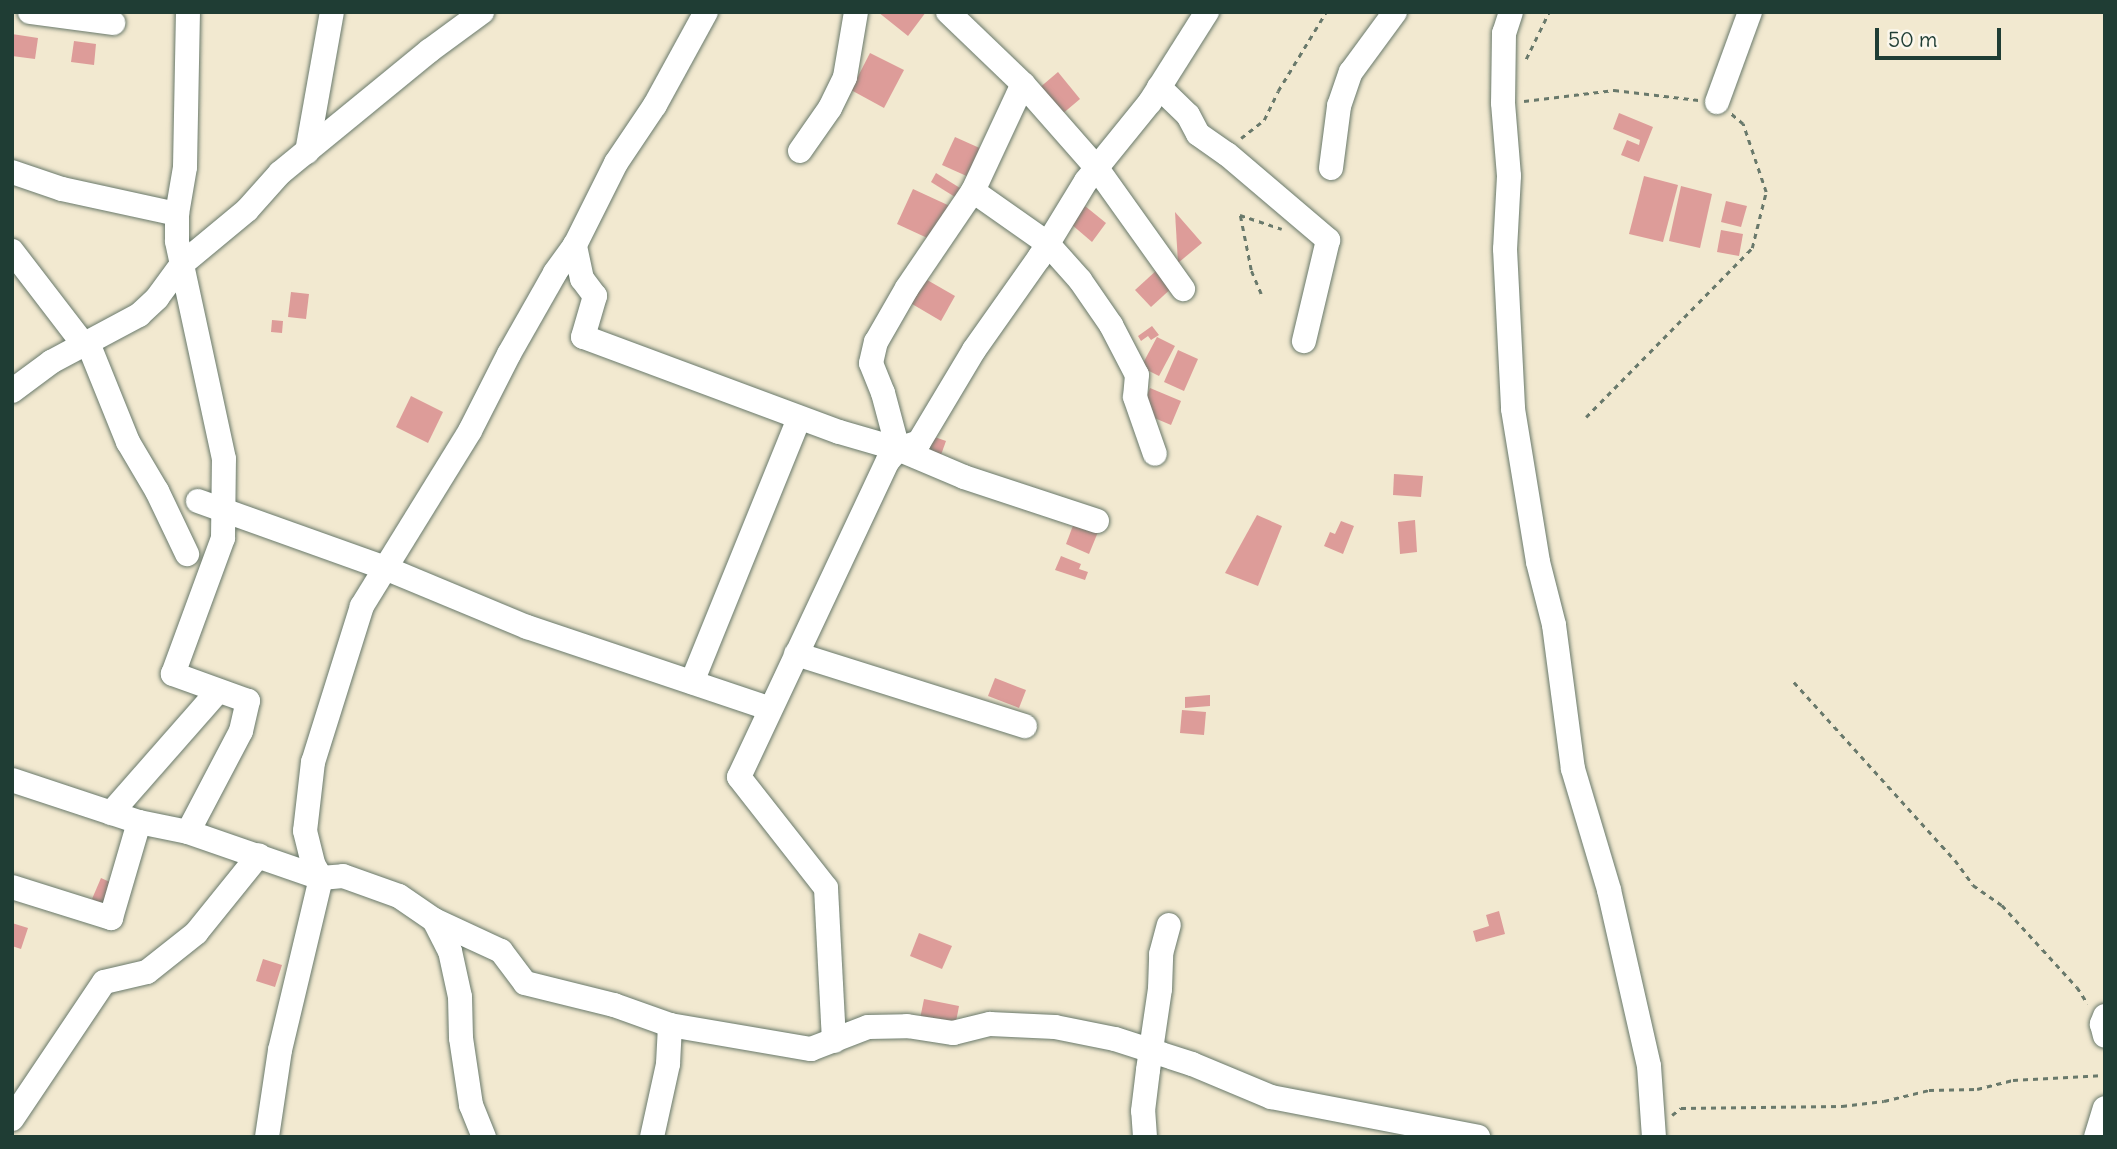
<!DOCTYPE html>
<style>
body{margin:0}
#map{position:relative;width:2117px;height:1149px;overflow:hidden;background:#f2e9d0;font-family:Delius,sans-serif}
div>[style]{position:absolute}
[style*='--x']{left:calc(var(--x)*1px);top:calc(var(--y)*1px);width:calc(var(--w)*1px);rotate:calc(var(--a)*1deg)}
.building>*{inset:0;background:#dd9c99}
.path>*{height:2.5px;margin-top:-1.25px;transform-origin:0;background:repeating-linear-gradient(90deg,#69796b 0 5px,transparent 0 10px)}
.roads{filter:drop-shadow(0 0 2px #69796b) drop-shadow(0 0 2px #69796b)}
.minor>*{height:24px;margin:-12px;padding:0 12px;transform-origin:12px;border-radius:12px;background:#fff}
span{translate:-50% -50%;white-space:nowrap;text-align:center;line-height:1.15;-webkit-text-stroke:5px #fbf7ec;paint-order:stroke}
.frame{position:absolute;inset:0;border:14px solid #1f3d34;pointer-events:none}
.scale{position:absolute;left:1875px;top:28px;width:126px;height:32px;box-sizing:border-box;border:4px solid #1f3d34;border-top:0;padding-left:9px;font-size:21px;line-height:24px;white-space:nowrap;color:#1f3d34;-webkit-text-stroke:5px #fbf7ec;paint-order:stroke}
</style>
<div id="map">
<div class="building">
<div style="clip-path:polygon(878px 12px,926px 12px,908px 36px)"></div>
<div style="clip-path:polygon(12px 34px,38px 38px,35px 59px,12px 56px)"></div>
<div style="clip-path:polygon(74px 41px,96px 44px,94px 65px,71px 62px)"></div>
<div style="clip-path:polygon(870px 53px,904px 70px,884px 108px,851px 90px)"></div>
<div style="clip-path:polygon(1058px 72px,1080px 99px,1061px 115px,1038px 89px)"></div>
<div style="clip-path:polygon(1619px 113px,1653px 127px,1639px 162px,1621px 155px,1627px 140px,1639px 145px,1640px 140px,1613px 129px)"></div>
<div style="clip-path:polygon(955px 137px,984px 150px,971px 178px,942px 165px)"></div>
<div style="clip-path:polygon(936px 173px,960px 188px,955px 197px,931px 182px)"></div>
<div style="clip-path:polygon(1644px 176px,1678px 185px,1663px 242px,1629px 234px)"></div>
<div style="clip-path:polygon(1681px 186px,1712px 194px,1700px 248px,1669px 241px)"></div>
<div style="clip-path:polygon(913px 189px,952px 207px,936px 242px,897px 224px)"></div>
<div style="clip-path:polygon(1726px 201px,1747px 206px,1741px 227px,1721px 222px)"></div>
<div style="clip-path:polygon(1085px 206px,1106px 223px,1092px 242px,1071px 224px)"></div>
<div style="clip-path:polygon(1175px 212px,1202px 243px,1178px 263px)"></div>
<div style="clip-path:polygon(1721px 230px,1743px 234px,1739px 256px,1717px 252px)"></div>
<div style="clip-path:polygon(1158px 269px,1174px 286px,1151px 307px,1135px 290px)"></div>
<div style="clip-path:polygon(922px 277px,955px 296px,941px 321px,907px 301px)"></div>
<div style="clip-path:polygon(291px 292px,309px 294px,306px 319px,288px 317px)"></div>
<div style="clip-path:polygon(272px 320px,283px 321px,282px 333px,271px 332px)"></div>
<div style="clip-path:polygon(1152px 326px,1159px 335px,1151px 340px,1148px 336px,1141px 341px,1138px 336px)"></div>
<div style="clip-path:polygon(1157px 337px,1175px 346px,1159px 376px,1141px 367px)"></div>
<div style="clip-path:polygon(1178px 350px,1198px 359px,1184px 391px,1164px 382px)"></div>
<div style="clip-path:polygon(1150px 388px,1181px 401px,1171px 425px,1140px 412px)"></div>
<div style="clip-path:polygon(411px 396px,443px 412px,428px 443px,396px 427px)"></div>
<div style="clip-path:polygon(929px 435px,946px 441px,938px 463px,921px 457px)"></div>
<div style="clip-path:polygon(1394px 474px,1423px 476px,1421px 497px,1393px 495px)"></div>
<div style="clip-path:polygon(1257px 515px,1282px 526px,1258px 586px,1225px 573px)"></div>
<div style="clip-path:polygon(1415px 520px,1417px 552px,1400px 554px,1398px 522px)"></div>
<div style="clip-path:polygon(1341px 521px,1354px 526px,1343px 554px,1324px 546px,1330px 532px,1335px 534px)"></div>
<div style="clip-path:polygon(1074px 523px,1098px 532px,1089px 554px,1066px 544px)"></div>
<div style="clip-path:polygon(1061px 556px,1081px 564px,1079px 569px,1088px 572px,1085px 580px,1055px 570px)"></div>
<div style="clip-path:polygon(995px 678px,1026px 690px,1019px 708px,988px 696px)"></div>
<div style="clip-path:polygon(1210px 695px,1210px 706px,1185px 708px,1185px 697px)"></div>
<div style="clip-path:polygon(1182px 710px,1206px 712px,1204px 735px,1180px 733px)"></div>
<div style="clip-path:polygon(101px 878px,112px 883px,103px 904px,92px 899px)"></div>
<div style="clip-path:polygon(1499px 911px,1505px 934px,1476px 942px,1473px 931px,1489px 926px,1486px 915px)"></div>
<div style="clip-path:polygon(12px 923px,28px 928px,21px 949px,12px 946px)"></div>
<div style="clip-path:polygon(919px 933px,952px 946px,942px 969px,910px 956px)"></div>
<div style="clip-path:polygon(263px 959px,282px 965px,275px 987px,256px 981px)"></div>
<div style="clip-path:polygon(924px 999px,959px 1006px,955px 1027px,920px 1019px)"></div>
</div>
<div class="path">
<div style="--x:1526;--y:59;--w:52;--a:-63.9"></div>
<div style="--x:1524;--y:101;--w:91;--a:-7"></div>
<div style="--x:1614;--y:90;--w:85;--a:6.8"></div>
<div style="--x:1241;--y:138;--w:29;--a:-38"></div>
<div style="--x:1264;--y:120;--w:32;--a:-64"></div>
<div style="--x:1278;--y:91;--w:92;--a:-58.7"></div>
<div style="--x:1261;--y:294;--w:26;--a:-113"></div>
<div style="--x:1251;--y:270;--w:56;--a:-101.3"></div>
<div style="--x:1240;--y:215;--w:44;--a:18.4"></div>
<div style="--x:1586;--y:417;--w:237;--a:-45.5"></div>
<div style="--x:1752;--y:248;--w:58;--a:-76"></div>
<div style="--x:1766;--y:192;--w:72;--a:-108.7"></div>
<div style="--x:1743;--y:124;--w:16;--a:-140"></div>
<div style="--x:1794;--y:682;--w:240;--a:47.9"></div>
<div style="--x:1955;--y:860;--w:31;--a:54"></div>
<div style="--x:1973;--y:885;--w:35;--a:35"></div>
<div style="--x:2002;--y:905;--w:111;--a:47.6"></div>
<div style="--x:2077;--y:987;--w:20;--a:57"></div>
<div style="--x:1672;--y:1115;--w:11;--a:-38"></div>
<div style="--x:1681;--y:1108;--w:161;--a:-0.7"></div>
<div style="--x:1842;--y:1106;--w:42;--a:-6.8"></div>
<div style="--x:1884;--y:1101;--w:46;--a:-13.7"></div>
<div style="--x:1929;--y:1090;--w:48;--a:-1.2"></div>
<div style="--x:1977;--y:1089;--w:37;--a:-14"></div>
<div style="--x:2013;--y:1080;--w:92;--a:-3.1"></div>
</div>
<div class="roads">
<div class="minor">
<div style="--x:30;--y:12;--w:84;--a:7.5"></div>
<div style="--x:948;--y:12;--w:104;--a:43.8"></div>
<div style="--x:1023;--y:84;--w:111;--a:48.7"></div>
<div style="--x:1096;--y:167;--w:150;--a:54.5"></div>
<div style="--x:1511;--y:12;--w:22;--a:108"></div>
<div style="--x:1504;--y:33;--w:70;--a:90.8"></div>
<div style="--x:1503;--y:103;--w:73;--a:85.3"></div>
<div style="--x:1509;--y:176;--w:73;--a:93.1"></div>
<div style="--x:1505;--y:249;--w:160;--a:87.1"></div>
<div style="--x:1513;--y:409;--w:155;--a:80.7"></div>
<div style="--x:1538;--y:562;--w:65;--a:75.7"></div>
<div style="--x:1554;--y:625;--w:145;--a:82.5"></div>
<div style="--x:1573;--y:769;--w:126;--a:73.4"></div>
<div style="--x:1609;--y:890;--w:180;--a:77.2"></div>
<div style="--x:1649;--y:1066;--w:71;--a:86"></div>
<div style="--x:1159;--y:87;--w:40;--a:44"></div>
<div style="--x:1188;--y:115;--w:21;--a:62"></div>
<div style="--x:1198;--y:134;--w:35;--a:35"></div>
<div style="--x:1227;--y:154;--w:133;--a:40.4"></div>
<div style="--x:1328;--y:240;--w:104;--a:103.4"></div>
<div style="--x:1717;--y:102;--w:96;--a:-69.9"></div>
<div style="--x:800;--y:151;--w:52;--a:-55.1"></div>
<div style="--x:830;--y:108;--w:34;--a:-64"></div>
<div style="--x:845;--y:77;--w:66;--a:-80.4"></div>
<div style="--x:307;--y:152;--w:142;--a:-79.9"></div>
<div style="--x:1331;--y:168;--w:63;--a:-82.6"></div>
<div style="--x:1339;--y:106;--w:36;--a:-71"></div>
<div style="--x:1351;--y:72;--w:74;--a:-53.7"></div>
<div style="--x:12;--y:172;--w:53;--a:18.8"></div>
<div style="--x:62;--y:189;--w:118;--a:12.3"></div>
<div style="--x:973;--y:191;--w:90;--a:35.1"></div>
<div style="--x:1047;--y:243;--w:50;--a:48.3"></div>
<div style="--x:1080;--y:280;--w:55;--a:55.4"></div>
<div style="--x:1111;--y:325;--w:56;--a:62.5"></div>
<div style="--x:1137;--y:375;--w:22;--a:95"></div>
<div style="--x:1135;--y:397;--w:60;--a:70.7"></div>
<div style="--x:575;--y:245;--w:92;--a:-63.4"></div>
<div style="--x:616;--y:163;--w:70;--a:-56.1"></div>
<div style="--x:655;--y:105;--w:106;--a:-61.3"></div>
<div style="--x:12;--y:251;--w:118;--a:52.5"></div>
<div style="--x:88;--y:343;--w:107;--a:68"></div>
<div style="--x:128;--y:442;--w:57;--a:59.4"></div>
<div style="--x:157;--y:491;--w:70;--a:64.5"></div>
<div style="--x:12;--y:391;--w:49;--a:-36.6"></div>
<div style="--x:51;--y:362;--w:100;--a:-28.1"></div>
<div style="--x:139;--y:315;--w:25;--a:-43"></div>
<div style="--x:157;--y:298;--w:42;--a:-53.7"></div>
<div style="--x:182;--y:264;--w:85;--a:-39.7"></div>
<div style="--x:247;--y:210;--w:50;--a:-48.3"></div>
<div style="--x:280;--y:173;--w:193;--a:-39.3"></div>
<div style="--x:429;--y:51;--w:66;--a:-36.3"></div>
<div style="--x:898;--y:449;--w:58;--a:-105"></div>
<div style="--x:883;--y:393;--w:32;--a:-112"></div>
<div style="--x:871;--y:363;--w:22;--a:-77"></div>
<div style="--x:876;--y:342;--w:62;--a:-60.1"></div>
<div style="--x:907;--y:288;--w:117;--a:-55.8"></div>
<div style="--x:973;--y:191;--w:118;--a:-65"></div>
<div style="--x:198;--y:501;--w:199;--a:19.7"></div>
<div style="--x:385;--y:568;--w:154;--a:22.6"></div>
<div style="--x:527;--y:627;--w:256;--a:18.6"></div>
<div style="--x:1097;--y:521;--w:140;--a:-161.7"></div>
<div style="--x:964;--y:477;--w:72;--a:-157"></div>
<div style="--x:898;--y:449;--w:61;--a:-163.9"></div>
<div style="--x:839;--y:432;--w:273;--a:-159.6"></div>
<div style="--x:583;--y:337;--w:43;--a:-73.7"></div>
<div style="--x:595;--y:296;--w:21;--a:-127"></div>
<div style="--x:582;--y:279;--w:35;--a:-102"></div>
<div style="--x:575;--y:245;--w:34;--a:126"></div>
<div style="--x:555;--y:273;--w:93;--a:119.6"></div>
<div style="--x:509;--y:354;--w:86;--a:116.9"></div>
<div style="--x:470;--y:431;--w:206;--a:121.7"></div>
<div style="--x:362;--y:606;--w:164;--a:107.4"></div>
<div style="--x:313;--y:762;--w:69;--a:96.6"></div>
<div style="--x:305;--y:831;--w:34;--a:76"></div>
<div style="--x:313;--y:864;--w:16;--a:60"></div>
<div style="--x:321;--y:878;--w:22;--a:-5"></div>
<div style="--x:343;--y:876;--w:59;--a:19.7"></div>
<div style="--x:399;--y:896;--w:42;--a:34.4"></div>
<div style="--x:434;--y:920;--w:74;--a:24.8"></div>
<div style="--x:501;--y:951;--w:40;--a:53"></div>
<div style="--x:525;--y:983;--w:92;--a:13.9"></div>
<div style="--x:614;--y:1005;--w:59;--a:19.7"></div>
<div style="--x:670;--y:1025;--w:143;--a:9.7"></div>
<div style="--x:811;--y:1049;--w:61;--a:-21.1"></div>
<div style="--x:868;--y:1027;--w:39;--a:-1"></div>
<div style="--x:907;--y:1026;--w:47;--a:8.7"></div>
<div style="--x:953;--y:1033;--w:38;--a:-14"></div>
<div style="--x:990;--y:1024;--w:65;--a:2.6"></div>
<div style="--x:1055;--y:1027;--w:61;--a:11.3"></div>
<div style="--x:1115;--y:1039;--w:81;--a:18"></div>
<div style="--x:1192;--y:1064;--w:86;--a:22.7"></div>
<div style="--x:1271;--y:1097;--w:211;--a:10.9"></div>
<div style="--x:796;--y:654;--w:240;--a:17.5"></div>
<div style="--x:692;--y:682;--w:285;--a:-67.9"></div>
<div style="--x:12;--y:780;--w:134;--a:18.3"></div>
<div style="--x:139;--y:822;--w:50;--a:11.5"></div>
<div style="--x:188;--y:832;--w:114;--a:-62.3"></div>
<div style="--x:241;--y:731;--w:31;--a:-77"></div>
<div style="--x:248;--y:701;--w:80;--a:-160.2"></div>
<div style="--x:173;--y:674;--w:145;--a:-69.8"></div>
<div style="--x:223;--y:538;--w:79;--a:-89.3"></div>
<div style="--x:224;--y:459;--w:223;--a:-102.2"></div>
<div style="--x:177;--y:241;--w:27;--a:-90"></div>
<div style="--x:177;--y:214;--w:48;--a:-80.3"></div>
<div style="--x:185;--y:167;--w:155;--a:-88.9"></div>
<div style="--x:111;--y:813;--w:162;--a:-48.7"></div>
<div style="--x:188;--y:832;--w:141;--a:19.1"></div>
<div style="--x:321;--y:878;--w:177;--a:103.4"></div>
<div style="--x:280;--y:1050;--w:88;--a:98.5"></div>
<div style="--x:12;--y:887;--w:104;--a:17.4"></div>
<div style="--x:111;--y:918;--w:100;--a:-73.7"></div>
<div style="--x:434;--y:920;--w:35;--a:63"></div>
<div style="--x:450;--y:951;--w:47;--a:77.7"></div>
<div style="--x:460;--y:997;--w:41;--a:88.6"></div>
<div style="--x:461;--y:1038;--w:68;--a:81.5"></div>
<div style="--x:471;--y:1105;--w:35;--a:68"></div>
<div style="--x:2105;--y:1016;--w:9;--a:111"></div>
<div style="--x:2102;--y:1024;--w:12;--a:76"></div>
<div style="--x:834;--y:1041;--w:153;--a:-93"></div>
<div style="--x:826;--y:888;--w:141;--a:-128.1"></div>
<div style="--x:739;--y:777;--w:349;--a:-64.8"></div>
<div style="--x:888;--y:461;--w:16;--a:-50"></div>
<div style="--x:898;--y:449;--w:22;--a:-18"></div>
<div style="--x:919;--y:442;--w:107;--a:-59.1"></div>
<div style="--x:974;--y:350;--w:113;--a:-54.8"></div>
<div style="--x:1039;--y:258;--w:90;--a:-58.6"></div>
<div style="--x:1086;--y:181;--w:102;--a:-51"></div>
<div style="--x:1150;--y:102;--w:107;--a:-57.7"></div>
<div style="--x:12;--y:1119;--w:165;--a:-56.1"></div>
<div style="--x:104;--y:982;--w:44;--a:-13.1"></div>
<div style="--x:147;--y:972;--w:63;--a:-38.5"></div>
<div style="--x:196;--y:933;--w:100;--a:-51.1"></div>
<div style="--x:652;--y:1137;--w:75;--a:-77.6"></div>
<div style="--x:668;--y:1064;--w:39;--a:-87"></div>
<div style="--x:1145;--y:1137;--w:26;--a:-94"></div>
<div style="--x:1143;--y:1111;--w:41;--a:-83"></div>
<div style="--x:1148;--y:1070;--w:82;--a:-81.6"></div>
<div style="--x:1160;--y:989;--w:35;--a:-88"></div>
<div style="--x:1161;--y:954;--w:30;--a:-75"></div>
<div style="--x:2096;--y:1137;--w:30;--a:-73"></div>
</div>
</div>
<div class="frame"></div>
<div class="scale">50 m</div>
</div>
